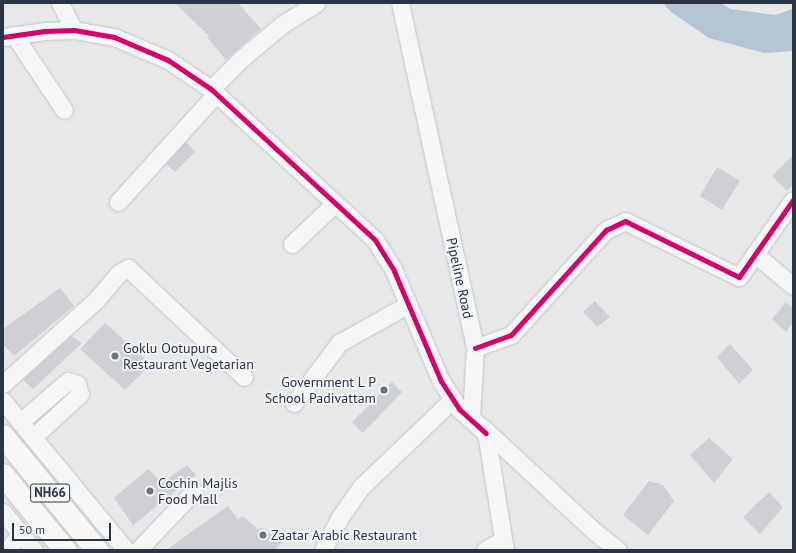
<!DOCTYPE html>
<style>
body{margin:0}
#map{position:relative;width:796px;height:553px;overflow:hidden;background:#e6e8ea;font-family:"PT Sans",sans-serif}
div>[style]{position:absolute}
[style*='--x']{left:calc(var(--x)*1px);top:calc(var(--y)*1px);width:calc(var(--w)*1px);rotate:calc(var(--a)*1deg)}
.water>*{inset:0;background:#b4c4d5}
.building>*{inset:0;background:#ced0d3}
.roads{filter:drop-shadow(0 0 1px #c4c6c8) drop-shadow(0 0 1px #c4c6c8)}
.minor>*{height:17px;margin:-8.5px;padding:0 8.5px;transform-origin:8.5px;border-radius:8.5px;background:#f5f6f7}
.highway>*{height:22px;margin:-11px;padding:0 11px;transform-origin:11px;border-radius:11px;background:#f8f8f8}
.cycleway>*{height:5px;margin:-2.5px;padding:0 2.5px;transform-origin:2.5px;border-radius:2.5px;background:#d6006c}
.dots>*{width:11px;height:11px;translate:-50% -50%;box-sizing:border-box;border:2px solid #f4f6f9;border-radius:50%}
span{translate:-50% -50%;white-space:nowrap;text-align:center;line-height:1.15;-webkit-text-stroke:3.5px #f4f6f9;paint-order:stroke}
.shield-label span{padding:1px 3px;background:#f4f6f9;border:1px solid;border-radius:3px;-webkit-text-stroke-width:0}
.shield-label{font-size:13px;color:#2b3445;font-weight:700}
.street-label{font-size:14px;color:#2b3445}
.poi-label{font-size:14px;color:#2b3445}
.left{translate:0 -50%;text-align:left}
.right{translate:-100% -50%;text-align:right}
.frame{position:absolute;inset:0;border:4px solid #2b3445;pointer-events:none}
.scale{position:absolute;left:12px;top:523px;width:99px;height:18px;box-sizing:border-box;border:2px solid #2b3445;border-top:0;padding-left:5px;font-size:12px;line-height:14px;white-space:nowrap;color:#2b3445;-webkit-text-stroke:3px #f4f6f9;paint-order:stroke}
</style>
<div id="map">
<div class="water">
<div style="clip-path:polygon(663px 3px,720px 3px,731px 9px,775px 15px,793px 9px,793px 51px,764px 53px,709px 38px,671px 12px)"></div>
</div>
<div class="building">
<div style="clip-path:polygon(175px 3px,238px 3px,261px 29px,226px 60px,207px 37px,209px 36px)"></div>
<div style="clip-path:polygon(186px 142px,195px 152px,175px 172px,166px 164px)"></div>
<div style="clip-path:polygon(793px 155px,793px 185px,787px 191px,772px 176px)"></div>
<div style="clip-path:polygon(717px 167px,740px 181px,722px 210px,700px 196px)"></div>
<div style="clip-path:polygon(60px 288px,74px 306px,14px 356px,3px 344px,3px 329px)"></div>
<div style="clip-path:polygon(595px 301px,610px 317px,597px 327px,583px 312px)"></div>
<div style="clip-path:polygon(786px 302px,793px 309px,793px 322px,786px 332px,772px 319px)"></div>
<div style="clip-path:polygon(105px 323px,151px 364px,125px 390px,80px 349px)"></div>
<div style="clip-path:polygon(71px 336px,82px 343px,33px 389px,23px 380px)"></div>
<div style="clip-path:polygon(730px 344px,753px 370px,739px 384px,717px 357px)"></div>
<div style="clip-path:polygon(392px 382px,402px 392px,363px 433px,352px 422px)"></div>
<div style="clip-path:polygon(709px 438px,733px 459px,714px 483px,690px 455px)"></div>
<div style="clip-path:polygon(187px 465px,196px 475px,133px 525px,114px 498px,148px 469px,162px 483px)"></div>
<div style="clip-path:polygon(649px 481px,663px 485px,674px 501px,648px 535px,623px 515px)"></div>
<div style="clip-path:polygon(769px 492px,783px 507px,760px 534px,743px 517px)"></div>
<div style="clip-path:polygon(228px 506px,238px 520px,242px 516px,259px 530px,261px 527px,282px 542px,275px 550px,166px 550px)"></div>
</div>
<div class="roads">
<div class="minor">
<div style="--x:60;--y:3;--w:30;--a:63"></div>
<div style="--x:400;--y:3;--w:353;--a:77.7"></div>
<div style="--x:475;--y:348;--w:69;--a:93.3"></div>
<div style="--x:471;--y:417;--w:22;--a:47"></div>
<div style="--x:486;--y:433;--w:119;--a:80.8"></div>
<div style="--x:14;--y:35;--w:90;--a:56.3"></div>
<div style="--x:3;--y:37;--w:42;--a:-8.1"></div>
<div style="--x:45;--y:31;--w:29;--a:-2"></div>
<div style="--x:74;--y:30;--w:41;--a:9.9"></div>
<div style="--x:114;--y:37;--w:59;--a:23.1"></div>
<div style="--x:168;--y:60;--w:52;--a:34"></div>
<div style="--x:211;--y:89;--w:223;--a:42.6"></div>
<div style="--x:375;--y:240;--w:36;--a:58"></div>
<div style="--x:394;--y:271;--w:120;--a:66.9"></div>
<div style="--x:441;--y:381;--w:33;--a:57"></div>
<div style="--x:459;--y:409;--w:36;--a:42"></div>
<div style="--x:211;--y:89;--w:44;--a:-45"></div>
<div style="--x:242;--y:58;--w:53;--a:-39.7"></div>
<div style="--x:283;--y:24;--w:39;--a:-32"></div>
<div style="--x:118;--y:202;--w:146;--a:-47.8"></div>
<div style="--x:292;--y:244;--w:59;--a:-43.6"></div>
<div style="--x:755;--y:254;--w:50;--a:40.1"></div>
<div style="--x:475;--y:348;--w:38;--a:-20"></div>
<div style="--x:511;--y:335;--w:142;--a:-47.9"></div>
<div style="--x:606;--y:230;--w:21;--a:-25"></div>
<div style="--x:625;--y:221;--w:127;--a:26.2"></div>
<div style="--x:739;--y:277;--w:94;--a:-55"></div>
<div style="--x:3;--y:384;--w:127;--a:-42.1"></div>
<div style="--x:97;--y:299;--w:33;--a:-50"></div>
<div style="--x:118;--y:274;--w:12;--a:-31"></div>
<div style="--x:128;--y:268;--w:159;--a:43.2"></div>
<div style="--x:3;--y:401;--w:193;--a:50.5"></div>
<div style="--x:294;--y:403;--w:75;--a:-53.1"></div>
<div style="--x:339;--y:343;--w:78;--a:-29.2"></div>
<div style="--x:20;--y:422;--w:63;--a:-40.5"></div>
<div style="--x:68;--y:381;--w:9;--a:18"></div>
<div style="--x:77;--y:384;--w:10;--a:73"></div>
<div style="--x:80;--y:394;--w:64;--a:137.5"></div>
<div style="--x:482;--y:427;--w:154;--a:42.9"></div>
<div style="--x:595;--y:532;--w:29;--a:38"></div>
<div style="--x:3;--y:512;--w:49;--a:50.8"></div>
<div style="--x:7;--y:550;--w:21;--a:-49"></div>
<div style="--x:138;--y:550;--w:81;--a:-46.5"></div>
<div style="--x:323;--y:550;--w:37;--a:-63"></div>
<div style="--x:340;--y:517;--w:37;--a:-55"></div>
<div style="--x:361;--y:487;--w:126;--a:-43.7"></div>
<div style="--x:485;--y:550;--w:21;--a:-31"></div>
</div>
<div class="highway">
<div style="--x:3;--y:436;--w:148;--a:50.5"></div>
<div style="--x:3;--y:475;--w:97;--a:50.4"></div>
</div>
</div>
<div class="cycleway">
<div style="--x:3;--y:37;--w:42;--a:-8.1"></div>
<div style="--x:45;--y:31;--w:29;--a:-2"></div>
<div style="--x:74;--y:30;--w:41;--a:9.9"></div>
<div style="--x:114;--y:37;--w:59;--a:23.1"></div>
<div style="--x:168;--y:60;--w:52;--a:34"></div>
<div style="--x:211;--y:89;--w:223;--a:42.6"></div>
<div style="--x:375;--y:240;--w:36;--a:58"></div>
<div style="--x:394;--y:271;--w:120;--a:66.9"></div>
<div style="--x:441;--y:381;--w:33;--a:57"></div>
<div style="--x:459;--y:409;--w:36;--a:42"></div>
<div style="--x:475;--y:348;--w:38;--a:-20"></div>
<div style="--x:511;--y:335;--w:142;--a:-47.9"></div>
<div style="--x:606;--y:230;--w:21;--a:-25"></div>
<div style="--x:625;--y:221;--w:127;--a:26.2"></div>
<div style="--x:739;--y:277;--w:94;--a:-55"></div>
</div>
<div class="dots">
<div style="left:115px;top:356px;background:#6c737f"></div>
<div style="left:384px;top:390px;background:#6c737f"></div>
<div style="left:150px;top:491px;background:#6c737f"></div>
<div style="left:263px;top:535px;background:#6c737f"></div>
</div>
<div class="shield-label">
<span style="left:50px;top:493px">NH66</span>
</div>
<div class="street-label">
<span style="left:460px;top:278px;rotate:78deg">Pipeline Road</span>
</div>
<div class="poi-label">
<span class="left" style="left:123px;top:356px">Goklu Ootupura<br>Restaurant Vegetarian</span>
<span class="right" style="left:376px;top:390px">Government L P<br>School Padivattam</span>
<span class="left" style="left:158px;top:491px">Cochin Majlis<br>Food Mall</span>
<span class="left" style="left:271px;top:535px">Zaatar Arabic Restaurant</span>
</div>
<div class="frame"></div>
<div class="scale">50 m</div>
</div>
